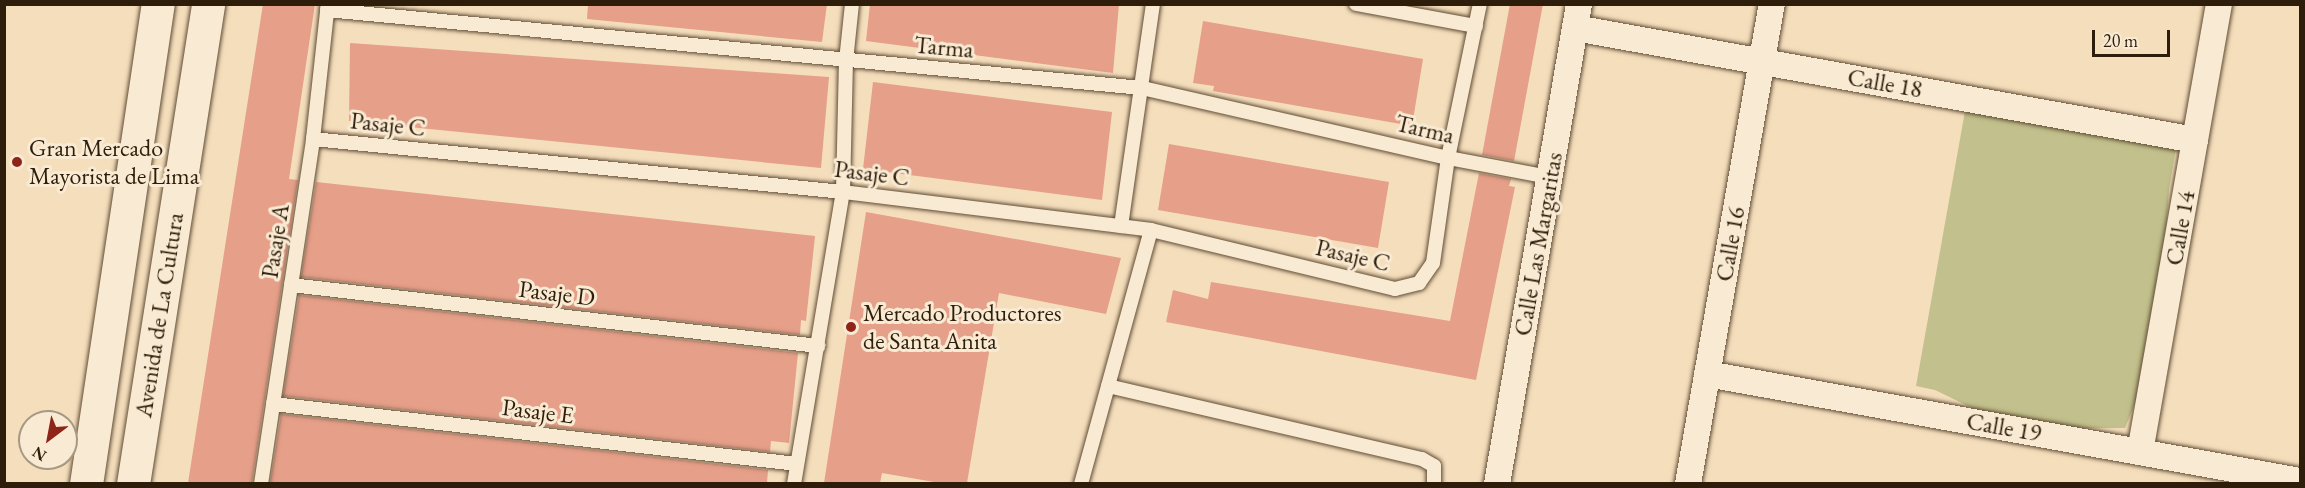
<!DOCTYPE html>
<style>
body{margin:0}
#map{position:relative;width:2305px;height:488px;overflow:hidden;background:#f5debc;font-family:"EB Garamond",serif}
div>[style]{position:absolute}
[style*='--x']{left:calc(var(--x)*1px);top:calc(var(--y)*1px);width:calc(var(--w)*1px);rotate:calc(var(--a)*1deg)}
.green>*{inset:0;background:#c2c08c}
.building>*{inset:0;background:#e69f89}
.roads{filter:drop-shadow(0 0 2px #604d36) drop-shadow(0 0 2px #604d36)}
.service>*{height:14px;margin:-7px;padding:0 7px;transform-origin:7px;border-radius:7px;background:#f8ead3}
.minor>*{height:26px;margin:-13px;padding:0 13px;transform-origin:13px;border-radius:13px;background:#f8ead3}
.secondary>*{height:33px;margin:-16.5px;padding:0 16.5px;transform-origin:16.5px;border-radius:16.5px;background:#f8ead3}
.dots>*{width:16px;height:16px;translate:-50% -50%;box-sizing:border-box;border:3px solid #f8ead3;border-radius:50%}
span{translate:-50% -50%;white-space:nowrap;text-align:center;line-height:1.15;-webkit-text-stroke:6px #f8ead3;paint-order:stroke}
.street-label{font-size:24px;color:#2e1d0a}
.poi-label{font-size:24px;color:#2e1d0a}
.left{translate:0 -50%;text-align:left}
.frame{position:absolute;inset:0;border:6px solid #2e1d0a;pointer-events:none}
.north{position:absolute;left:18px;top:410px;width:60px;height:60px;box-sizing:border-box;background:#f8ead3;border:2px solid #a79883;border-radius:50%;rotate:212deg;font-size:16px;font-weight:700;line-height:24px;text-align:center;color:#2e1d0a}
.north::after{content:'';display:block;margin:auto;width:21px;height:27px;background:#8f2418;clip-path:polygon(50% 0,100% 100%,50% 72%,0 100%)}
.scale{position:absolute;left:2092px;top:30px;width:78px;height:27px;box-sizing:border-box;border:3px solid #2e1d0a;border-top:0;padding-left:8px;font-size:18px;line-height:21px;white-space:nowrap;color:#2e1d0a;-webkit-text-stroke:4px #f8ead3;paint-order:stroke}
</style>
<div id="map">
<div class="green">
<div style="clip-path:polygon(1965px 111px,2176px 148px,2169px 189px,2158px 347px,2125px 428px,2015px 429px,1935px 390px,1916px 386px)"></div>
</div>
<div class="building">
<div style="clip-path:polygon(263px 4px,315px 4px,289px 179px,298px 180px,252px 483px,188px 483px)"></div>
<div style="clip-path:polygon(588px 4px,827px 4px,822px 42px,587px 19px)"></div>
<div style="clip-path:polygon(870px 4px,1119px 4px,1113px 73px,866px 41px)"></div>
<div style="clip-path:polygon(1510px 4px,1543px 4px,1514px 161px,1482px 155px)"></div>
<div style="clip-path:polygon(1203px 21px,1423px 59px,1412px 126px,1213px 91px,1214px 86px,1193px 83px)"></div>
<div style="clip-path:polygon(350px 43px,829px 77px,821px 168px,349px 121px)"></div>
<div style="clip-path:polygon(873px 82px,1112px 112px,1102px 200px,863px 169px)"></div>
<div style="clip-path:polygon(1169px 144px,1389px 182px,1378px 248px,1158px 210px)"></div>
<div style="clip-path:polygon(1479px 173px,1511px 179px,1509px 186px,1515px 187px,1476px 380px,1166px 322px,1173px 290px,1208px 299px,1211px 282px,1450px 321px)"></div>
<div style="clip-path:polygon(316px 182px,815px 236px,806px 321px,801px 320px,800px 335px,301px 277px)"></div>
<div style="clip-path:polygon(866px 212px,1121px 258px,1106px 314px,999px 293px,967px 483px,940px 483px,882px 473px,880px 483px,824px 483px)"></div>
<div style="clip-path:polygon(299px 295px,798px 353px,789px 443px,771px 441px,770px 452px,283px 396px)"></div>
<div style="clip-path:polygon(281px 414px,768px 470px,767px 483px,270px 483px)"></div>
</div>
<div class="roads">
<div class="service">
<div style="--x:1356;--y:4;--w:122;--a:10.4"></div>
<div style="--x:327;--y:10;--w:819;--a:5.47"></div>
<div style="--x:1142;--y:88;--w:314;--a:12.9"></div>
<div style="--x:1448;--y:158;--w:103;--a:10.7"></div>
<div style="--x:313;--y:139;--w:533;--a:5.71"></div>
<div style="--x:843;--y:192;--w:310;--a:7"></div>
<div style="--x:1151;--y:230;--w:251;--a:13.6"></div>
<div style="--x:1395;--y:289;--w:25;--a:-14"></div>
<div style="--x:1419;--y:283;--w:24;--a:-55"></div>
<div style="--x:1433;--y:263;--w:106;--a:-81.9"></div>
<div style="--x:1448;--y:158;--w:157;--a:-78.3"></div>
<div style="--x:1121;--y:226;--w:224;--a:-81.8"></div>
<div style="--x:291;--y:285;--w:531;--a:6.6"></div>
<div style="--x:1108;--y:386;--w:322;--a:13.1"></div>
<div style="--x:1422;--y:459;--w:14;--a:30"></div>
<div style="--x:1434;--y:466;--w:18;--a:90"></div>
<div style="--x:273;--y:404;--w:527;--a:6.53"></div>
<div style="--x:261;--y:484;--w:349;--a:-81.4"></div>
<div style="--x:313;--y:139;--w:136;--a:-83.7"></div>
<div style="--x:794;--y:484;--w:296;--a:-80.5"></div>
<div style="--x:843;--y:192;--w:131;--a:-88.7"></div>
<div style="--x:846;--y:61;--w:57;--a:-84"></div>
<div style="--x:1081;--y:484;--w:263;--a:-74.6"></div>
</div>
<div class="minor">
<div style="--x:1575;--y:28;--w:630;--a:10.24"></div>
<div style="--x:1707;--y:374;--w:603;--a:10.23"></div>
<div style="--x:2140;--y:452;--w:455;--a:-80"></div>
<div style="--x:1497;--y:484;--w:487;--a:-80.3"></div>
<div style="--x:1688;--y:484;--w:487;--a:-80.1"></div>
</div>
<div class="secondary">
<div style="--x:86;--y:484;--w:485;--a:-81.5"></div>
<div style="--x:133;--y:484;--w:486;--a:-81.1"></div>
</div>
</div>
<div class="dots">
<div style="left:17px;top:162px;background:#8f2418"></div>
<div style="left:851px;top:327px;background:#8f2418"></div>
</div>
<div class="street-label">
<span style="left:944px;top:47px;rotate:5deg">Tarma</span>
<span style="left:1885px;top:83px;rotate:10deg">Calle 18</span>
<span style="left:388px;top:124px;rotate:6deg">Pasaje C</span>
<span style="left:1425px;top:129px;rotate:13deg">Tarma</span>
<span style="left:872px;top:173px;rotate:7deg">Pasaje C</span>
<span style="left:2180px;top:228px;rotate:-80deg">Calle 14</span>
<span style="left:275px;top:241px;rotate:-81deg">Pasaje A</span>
<span style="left:1538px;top:244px;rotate:-80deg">Calle Las Margaritas</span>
<span style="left:1730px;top:244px;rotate:-80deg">Calle 16</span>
<span style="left:1353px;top:255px;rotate:13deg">Pasaje C</span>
<span style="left:557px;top:293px;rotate:7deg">Pasaje D</span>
<span style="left:159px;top:315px;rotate:-81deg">Avenida de La Cultura</span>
<span style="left:538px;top:411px;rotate:7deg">Pasaje E</span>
<span style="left:2004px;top:427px;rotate:10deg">Calle 19</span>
</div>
<div class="poi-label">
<span class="left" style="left:29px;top:162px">Gran Mercado<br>Mayorista de Lima</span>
<span class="left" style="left:863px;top:327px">Mercado Productores<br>de Santa Anita</span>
</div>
<div class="frame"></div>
<div class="north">N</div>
<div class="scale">20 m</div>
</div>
